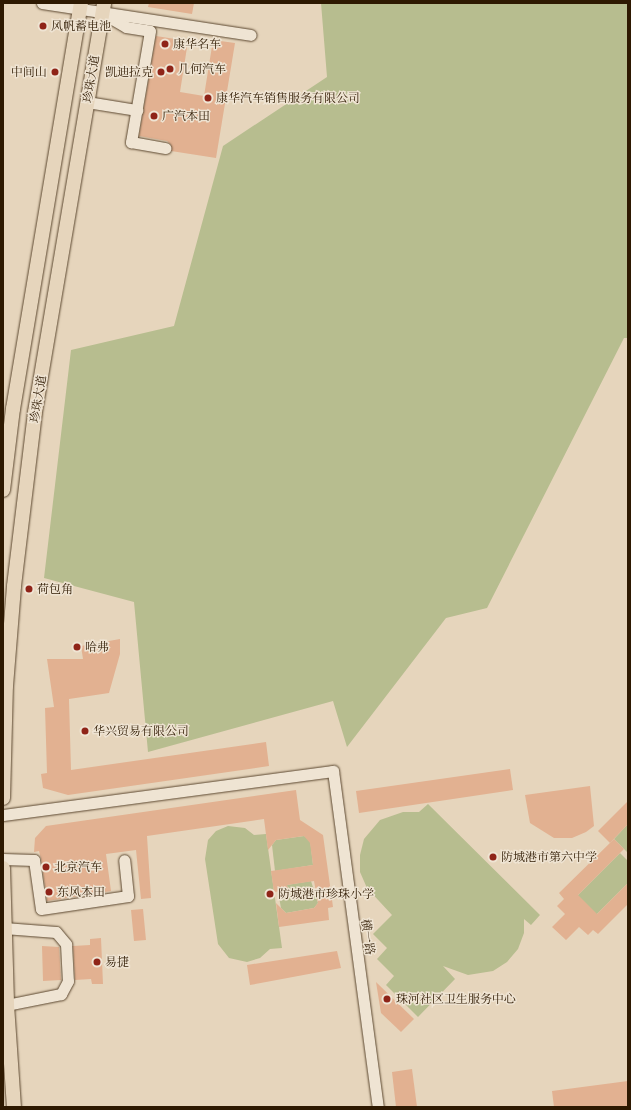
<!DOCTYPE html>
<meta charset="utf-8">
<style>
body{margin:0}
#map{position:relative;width:631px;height:1110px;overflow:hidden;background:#e6d5bc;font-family:"Gentium Book Plus","Noto Serif SC",serif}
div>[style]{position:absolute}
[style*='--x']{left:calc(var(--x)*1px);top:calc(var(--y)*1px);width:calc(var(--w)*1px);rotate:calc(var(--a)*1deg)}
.green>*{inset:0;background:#b7bd8f}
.building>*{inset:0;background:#e2b191}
.roads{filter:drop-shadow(0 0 1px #5c4830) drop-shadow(0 0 1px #5c4830)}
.minor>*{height:11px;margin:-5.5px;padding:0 5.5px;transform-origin:5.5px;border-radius:5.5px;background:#efe4d3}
.major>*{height:14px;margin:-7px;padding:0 7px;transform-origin:7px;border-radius:7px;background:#e6d5bc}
.dots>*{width:11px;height:11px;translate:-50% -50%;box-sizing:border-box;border:2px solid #efe4d3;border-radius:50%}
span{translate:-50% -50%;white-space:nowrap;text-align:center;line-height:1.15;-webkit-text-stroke:3px #efe4d3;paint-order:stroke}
.poi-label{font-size:12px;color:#2e1901}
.left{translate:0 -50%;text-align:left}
.right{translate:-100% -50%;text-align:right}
.street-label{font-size:12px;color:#2e1901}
.frame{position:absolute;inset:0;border:4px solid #2e1901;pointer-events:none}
</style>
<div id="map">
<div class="green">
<div style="clip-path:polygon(321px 3px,628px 3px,628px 338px,624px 338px,487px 608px,446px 618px,347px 747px,333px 701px,148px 752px,134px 602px,44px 578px,71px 350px,174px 326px,223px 146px,327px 77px)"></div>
<div style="clip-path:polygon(428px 804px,540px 915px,531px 925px,524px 919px,524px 933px,518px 949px,507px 962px,493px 971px,468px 975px,443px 966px,455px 979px,418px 1017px,386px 985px,394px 976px,377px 959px,387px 948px,373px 934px,392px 915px,367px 888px,360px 872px,360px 855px,364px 839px,380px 820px,403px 812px,419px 812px)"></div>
<div style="clip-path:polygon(628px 824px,628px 853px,614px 839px)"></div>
<div style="clip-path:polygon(228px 826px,245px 828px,254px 835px,266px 834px,282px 948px,270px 949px,260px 958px,247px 962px,229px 958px,218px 944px,205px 859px,208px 840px,216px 831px)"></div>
<div style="clip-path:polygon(304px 836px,310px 839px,313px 865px,275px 871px,272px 845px,276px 840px)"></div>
<div style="clip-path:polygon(620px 853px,628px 861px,628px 883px,595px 916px,576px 897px)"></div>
<div style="clip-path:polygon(311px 881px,318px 903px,314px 908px,286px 913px,281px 908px,278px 892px,288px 890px,287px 885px)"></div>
</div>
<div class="building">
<div style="clip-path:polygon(149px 3px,194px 3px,192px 14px,148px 7px)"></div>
<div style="clip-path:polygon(156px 36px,188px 41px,180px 92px,204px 96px,213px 40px,235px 43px,216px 158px,171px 151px,171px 145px,167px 141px,139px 136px)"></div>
<div style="clip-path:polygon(120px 639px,120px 654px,109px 693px,69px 699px,71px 770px,266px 742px,269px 766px,68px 795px,43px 788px,41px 774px,47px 773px,45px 708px,54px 707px,47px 659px,83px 659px,81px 646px)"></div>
<div style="clip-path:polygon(510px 769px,513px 790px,359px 813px,356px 791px)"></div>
<div style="clip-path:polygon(590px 786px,594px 826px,586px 832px,572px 838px,554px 838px,530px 823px,525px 795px)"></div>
<div style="clip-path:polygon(296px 790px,300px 820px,323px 835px,333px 907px,328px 908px,329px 920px,279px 927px,276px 903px,286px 913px,314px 908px,318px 903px,314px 881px,287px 885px,288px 890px,274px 892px,271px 871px,313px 865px,310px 843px,304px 836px,276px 840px,268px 850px,264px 819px,147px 836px,151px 898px,141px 899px,136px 850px,106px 854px,111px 891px,47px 901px,41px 859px,39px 851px,34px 852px,35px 838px,46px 826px)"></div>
<div style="clip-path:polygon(628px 801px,628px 824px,610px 843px,598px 831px)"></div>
<div style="clip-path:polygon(614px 839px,624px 849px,578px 895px,597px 914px,628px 883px,628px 904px,598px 934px,593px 930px,588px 935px,579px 927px,566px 940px,552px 927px,565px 914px,557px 906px,564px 899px,559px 893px)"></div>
<div style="clip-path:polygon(143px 909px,146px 940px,134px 941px,131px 910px)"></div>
<div style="clip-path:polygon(101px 938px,103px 984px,92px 984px,91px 979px,75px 980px,73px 946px,90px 945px,90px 939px)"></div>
<div style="clip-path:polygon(42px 946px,59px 947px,61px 980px,43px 981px)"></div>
<div style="clip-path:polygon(337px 951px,341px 968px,250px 985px,247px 965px)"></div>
<div style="clip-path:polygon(376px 982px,414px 1019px,401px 1032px,381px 1013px)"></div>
<div style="clip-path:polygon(412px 1069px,417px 1107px,396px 1107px,392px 1072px)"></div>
<div style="clip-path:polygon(628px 1081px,628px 1107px,554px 1107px,552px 1091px)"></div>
</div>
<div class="roads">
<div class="minor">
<div style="--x:42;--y:3;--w:211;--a:8.7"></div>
<div style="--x:107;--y:16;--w:22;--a:30"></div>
<div style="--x:126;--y:27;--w:24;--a:9"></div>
<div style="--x:150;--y:31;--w:113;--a:99.7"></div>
<div style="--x:131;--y:142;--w:35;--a:10"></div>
<div style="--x:87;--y:102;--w:51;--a:9.1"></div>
<div style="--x:3;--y:815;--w:333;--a:-7.6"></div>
<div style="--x:333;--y:771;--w:339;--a:82.4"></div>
<div style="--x:3;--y:859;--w:31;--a:2"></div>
<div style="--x:34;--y:860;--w:49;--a:81.9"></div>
<div style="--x:41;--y:909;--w:88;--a:-8.5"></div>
<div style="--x:128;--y:896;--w:36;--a:-96"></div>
<div style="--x:4;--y:928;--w:52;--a:4.4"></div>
<div style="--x:56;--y:932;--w:16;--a:50"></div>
<div style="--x:66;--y:944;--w:37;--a:87"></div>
<div style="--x:68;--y:981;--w:15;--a:118"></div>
<div style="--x:61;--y:994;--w:55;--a:168.5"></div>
</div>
<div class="major">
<div style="--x:3;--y:490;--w:82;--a:-83"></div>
<div style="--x:13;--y:409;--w:412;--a:-80.5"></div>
<div style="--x:3;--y:798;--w:112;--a:-88.5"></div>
<div style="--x:6;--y:686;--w:100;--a:-85.4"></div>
<div style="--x:14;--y:586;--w:175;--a:-83.1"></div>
<div style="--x:35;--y:412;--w:415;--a:-80.4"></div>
<div style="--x:3;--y:868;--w:137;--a:88.3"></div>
<div style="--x:7;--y:1005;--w:102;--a:86.1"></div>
</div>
</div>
<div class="dots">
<div style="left:43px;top:26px;background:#8f2418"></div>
<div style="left:165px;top:44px;background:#8f2418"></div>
<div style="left:170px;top:69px;background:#8f2418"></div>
<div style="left:55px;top:72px;background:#8f2418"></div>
<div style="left:161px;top:72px;background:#8f2418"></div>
<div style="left:208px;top:98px;background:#8f2418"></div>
<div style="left:154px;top:116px;background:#8f2418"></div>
<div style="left:29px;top:589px;background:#8f2418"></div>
<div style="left:77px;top:647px;background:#8f2418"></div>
<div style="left:85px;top:731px;background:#8f2418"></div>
<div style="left:493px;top:857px;background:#8f2418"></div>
<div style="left:46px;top:867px;background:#8f2418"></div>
<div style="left:49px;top:892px;background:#8f2418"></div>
<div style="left:270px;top:894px;background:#8f2418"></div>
<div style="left:97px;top:962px;background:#8f2418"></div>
<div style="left:387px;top:999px;background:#8f2418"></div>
</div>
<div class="poi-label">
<span class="left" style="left:51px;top:26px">风帆蓄电池</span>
<span class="left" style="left:173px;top:44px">康华名车</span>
<span class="left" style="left:178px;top:69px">几何汽车</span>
<span class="right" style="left:47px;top:72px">中间山</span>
<span class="right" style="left:153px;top:72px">凯迪拉克</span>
<span class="left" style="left:216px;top:98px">康华汽车销售服务有限公司</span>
<span class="left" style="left:162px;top:116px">广汽本田</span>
<span class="left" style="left:37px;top:589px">荷包角</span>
<span class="left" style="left:85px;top:647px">哈弗</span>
<span class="left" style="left:93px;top:731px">华兴贸易有限公司</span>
<span class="left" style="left:501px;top:857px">防城港市第六中学</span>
<span class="left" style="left:54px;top:867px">北京汽车</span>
<span class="left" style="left:57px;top:892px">东风本田</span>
<span class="left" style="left:278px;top:894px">防城港市珍珠小学</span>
<span class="left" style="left:105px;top:962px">易捷</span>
<span class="left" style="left:396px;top:999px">珠河社区卫生服务中心</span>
</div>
<div class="street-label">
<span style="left:91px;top:79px;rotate:-81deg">珍珠大道</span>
<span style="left:38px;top:399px;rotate:-81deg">珍珠大道</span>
<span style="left:368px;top:937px;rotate:82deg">横一路</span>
</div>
<div class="frame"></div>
</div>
